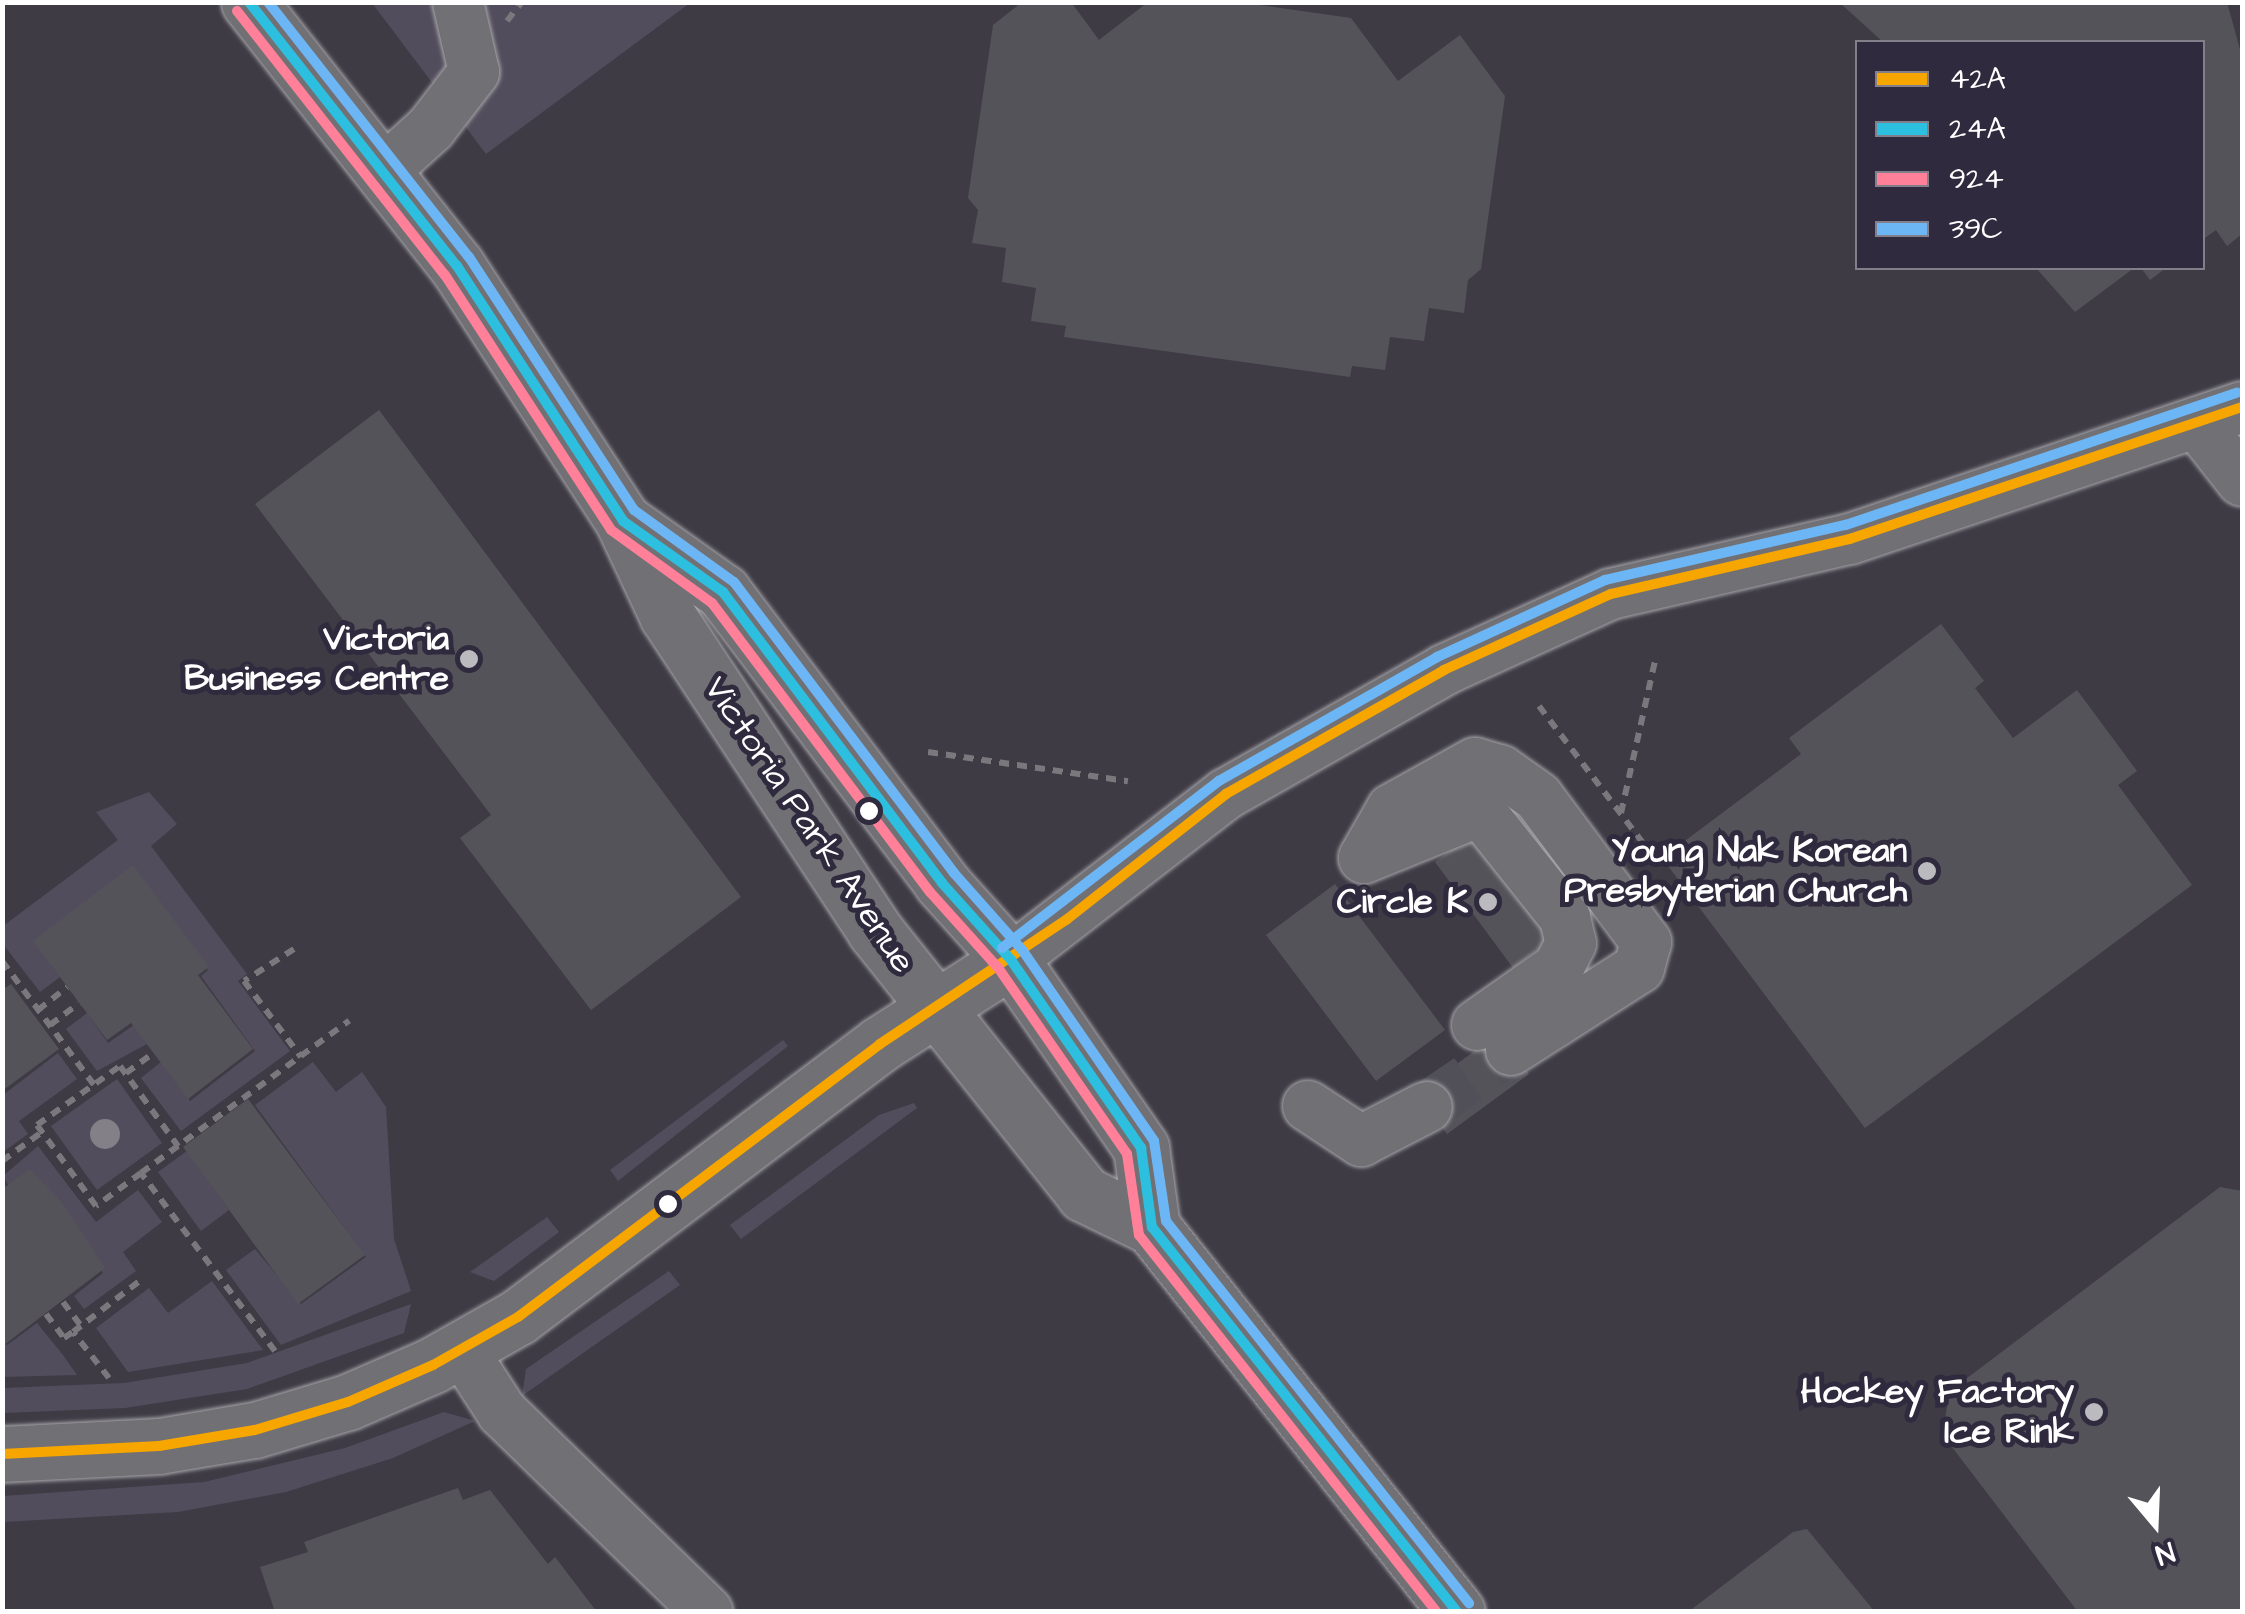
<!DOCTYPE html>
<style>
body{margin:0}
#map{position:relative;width:2245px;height:1614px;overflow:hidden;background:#3e3b45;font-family:"Architects Daughter",sans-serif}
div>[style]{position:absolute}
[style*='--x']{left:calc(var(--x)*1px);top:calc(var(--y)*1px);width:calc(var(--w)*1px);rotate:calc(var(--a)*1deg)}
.green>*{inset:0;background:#524d5c}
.building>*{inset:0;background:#55535a}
.minor-tunnel>*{height:50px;margin-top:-25px;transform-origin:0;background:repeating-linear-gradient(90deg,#514f58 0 50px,transparent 0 75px)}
.path>*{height:6px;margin-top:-3px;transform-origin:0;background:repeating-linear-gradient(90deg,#7a787d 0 10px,transparent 0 18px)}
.roads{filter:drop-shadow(0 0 2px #a8a7ab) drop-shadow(0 0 2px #a8a7ab)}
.minor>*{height:50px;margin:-25px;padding:0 25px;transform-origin:25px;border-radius:25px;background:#717074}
.major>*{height:55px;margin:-27.5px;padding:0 27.5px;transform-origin:27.5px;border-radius:27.5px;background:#717074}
.bus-1>*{height:10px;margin:-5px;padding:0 5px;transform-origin:5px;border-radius:5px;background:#f7a600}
.bus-2>*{height:10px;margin:-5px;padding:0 5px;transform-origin:5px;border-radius:5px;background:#2dbfdf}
.bus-3>*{height:10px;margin:-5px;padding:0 5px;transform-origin:5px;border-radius:5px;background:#ff8098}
.bus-4>*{height:10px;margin:-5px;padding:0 5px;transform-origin:5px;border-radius:5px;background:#6db6f5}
.trees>*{width:30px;height:30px;margin:-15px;border-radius:50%;background:#838088}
.dots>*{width:28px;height:28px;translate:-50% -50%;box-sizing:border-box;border:5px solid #2f2a3d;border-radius:50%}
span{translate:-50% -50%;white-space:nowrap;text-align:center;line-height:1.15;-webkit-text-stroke:10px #2f2a3d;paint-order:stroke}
.poi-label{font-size:35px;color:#fff;font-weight:700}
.right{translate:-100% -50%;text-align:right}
.street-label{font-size:35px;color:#fff}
.frame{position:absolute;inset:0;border:5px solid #fff;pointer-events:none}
.legend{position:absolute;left:1855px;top:40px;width:350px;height:230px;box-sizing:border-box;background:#2f2a3d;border:2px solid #827f8b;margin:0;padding:12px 18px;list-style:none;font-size:30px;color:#fff}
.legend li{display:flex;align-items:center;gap:20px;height:50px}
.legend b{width:50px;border:2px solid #827f8b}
.north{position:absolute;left:2105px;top:1474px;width:100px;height:100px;-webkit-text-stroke:8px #2f2a3d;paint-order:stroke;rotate:161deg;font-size:28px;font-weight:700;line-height:40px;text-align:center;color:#fff}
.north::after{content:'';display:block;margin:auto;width:35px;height:45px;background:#fff;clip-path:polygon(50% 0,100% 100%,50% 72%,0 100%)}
</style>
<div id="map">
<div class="green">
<div style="clip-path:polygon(372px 3px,690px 3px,486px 154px)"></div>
<div style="clip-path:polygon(149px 792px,177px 824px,151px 846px,247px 974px,238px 981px,290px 1051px,181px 1131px,141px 1078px,161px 1062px,190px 1101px,255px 1051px,201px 976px,208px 970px,133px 871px,36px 944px,60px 977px,40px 992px,3px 944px,3px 926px,118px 840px,96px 812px)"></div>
<div style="clip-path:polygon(87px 1013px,108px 1043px,134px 1025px,147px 1044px,97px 1071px,66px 1029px)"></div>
<div style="clip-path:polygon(783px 1040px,788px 1046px,618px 1181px,610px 1170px)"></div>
<div style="clip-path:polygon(58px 1053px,77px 1079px,19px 1121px,28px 1134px,3px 1152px,3px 1095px)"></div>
<div style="clip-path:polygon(313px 1062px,336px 1092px,362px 1072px,386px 1107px,394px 1239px,411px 1291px,281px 1345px,226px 1270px,255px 1249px,301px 1304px,366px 1257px,255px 1105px)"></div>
<div style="clip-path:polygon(117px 1079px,162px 1143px,97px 1190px,51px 1126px)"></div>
<div style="clip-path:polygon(914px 1103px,917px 1108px,741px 1239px,730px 1225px,879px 1115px)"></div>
<div style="clip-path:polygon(38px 1146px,96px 1222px,138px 1190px,162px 1222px,123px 1252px,136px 1271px,84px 1309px,74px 1296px,103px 1273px,28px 1172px,9px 1186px,3px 1176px)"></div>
<div style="clip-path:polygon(187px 1151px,229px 1210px,201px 1231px,158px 1172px)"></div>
<div style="clip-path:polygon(547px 1217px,559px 1232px,494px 1281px,470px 1272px)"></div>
<div style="clip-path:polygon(669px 1271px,680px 1285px,522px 1396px,526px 1369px)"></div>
<div style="clip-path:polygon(212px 1281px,263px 1350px,128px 1372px,96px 1328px,149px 1288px,168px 1313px)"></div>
<div style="clip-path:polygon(411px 1304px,404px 1333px,247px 1389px,125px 1408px,3px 1413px,3px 1388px,124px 1383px,247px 1363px)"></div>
<div style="clip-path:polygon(37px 1323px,63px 1355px,77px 1375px,3px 1377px,2px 1340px,7px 1345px)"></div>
<div style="clip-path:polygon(444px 1412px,475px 1421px,393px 1458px,286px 1492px,178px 1512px,3px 1522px,3px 1496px,204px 1482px,345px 1448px)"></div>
</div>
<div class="building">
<div style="clip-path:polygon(1022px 2px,1071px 2px,1099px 40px,1148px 2px,1238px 2px,1351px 18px,1398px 81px,1460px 35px,1505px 96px,1481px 269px,1468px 280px,1464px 313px,1429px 308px,1424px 341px,1390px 337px,1385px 370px,1352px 366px,1350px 377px,1064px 337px,1066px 326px,1031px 321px,1036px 288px,1002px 282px,1006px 248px,972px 243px,978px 210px,968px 198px,993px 25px)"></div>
<div style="clip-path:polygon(1839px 2px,2227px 2px,2242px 57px,2242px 234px,2227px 246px,2216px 230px,2202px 240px,2202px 42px,1883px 42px)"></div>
<div style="clip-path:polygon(2036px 268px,2134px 268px,2075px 312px)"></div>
<div style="clip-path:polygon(2141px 268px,2166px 268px,2150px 280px)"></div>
<div style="clip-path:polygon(379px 410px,741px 897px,591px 1010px,460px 838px,491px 815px,255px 504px)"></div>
<div style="clip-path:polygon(1941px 624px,1984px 681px,1975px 688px,2013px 738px,2077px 690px,2137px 771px,2118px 785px,2192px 885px,1865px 1128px,1662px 858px,1801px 754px,1789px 738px)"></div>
<div style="clip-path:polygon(1486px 824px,1564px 930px,1513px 968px,1435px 862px)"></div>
<div style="clip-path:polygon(133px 865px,209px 967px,198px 975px,253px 1049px,188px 1099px,131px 1023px,107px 1040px,33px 941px)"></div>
<div style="clip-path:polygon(1335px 884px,1445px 1030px,1376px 1081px,1266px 935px)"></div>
<div style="clip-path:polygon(11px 984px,59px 1049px,2px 1091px,2px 990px)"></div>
<div style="clip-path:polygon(1499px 1033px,1529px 1074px,1447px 1134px,1417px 1093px)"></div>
<div style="clip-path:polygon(248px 1099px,365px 1255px,298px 1304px,183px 1147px)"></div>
<div style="clip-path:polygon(30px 1169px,63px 1204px,105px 1268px,4px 1345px,2px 1189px)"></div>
<div style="clip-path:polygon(2220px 1187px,2242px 1191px,2242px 1612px,2078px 1612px,1942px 1434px,1950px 1391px)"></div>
<div style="clip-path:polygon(458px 1488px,463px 1500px,490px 1490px,548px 1564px,555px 1557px,597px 1612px,275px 1612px,260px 1567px,308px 1552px,304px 1542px)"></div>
<div style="clip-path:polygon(1807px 1529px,1875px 1612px,1688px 1612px,1793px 1532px)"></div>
</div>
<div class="minor-tunnel">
<div style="--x:1427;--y:1107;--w:102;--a:-34.2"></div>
</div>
<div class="path">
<div style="--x:507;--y:21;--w:24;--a:-52"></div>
<div style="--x:1539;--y:706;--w:183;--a:52.8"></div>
<div style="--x:928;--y:752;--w:202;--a:8.3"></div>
<div style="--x:1621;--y:813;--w:156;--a:-77.4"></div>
<div style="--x:294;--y:949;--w:59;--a:147.4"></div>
<div style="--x:244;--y:981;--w:95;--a:53.1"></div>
<div style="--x:2;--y:961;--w:154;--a:53.4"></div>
<div style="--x:38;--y:1010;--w:37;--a:-38"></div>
<div style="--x:50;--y:1025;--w:36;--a:-37"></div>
<div style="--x:126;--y:1073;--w:34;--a:-36"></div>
<div style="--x:2;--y:1161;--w:49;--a:-35.9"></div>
<div style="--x:141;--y:1173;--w:56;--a:143.7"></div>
<div style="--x:96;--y:1206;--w:100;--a:-126.1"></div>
<div style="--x:37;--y:1125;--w:102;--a:-35.4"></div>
<div style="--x:120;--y:1066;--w:99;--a:54.1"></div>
<div style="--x:63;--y:1302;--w:30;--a:53"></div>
<div style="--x:46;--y:1314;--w:30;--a:53"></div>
<div style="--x:64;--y:1338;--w:11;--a:-34"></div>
<div style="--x:275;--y:1351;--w:223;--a:-127"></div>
<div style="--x:141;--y:1173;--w:258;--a:-36.2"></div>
<div style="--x:109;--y:1378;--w:58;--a:-128"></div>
<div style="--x:73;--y:1332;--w:87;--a:-37.5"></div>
</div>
<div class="roads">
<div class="minor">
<div style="--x:386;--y:169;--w:61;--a:-42.3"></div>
<div style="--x:431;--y:128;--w:71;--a:-52.5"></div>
<div style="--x:474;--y:72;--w:72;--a:-102.9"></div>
<div style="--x:2198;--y:425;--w:71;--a:51.8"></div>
<div style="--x:1364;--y:858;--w:56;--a:-60.3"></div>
<div style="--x:1392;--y:809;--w:95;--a:-29"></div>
<div style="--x:1475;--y:763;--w:26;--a:16"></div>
<div style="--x:1500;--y:770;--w:47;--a:35.4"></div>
<div style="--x:1538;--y:797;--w:181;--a:53.3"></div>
<div style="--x:1646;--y:942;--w:27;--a:105"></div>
<div style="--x:1639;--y:968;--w:152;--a:147.4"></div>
<div style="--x:1364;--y:858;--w:125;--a:-22.1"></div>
<div style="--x:1480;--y:811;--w:137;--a:51.5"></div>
<div style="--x:1565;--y:918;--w:26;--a:77"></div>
<div style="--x:1571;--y:943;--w:28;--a:117"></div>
<div style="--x:1558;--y:968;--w:99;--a:144.9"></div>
<div style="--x:1011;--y:960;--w:272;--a:-37.7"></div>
<div style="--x:1226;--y:794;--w:251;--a:-29.6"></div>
<div style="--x:1444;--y:670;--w:183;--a:-24.5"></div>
<div style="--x:1611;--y:594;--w:245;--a:-13"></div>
<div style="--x:1850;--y:539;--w:414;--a:-18.6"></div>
<div style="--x:1308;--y:1106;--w:64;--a:33.4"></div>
<div style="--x:1361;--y:1141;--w:74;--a:-27.3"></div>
<div style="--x:462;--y:1350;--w:74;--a:57.2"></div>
<div style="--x:502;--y:1412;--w:287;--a:44.2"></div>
</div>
<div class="major">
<div style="--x:249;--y:2;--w:336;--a:51.8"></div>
<div style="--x:457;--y:266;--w:304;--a:56.9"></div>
<div style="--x:623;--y:521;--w:104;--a:64.9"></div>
<div style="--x:667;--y:615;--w:378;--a:56.6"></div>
<div style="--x:875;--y:931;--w:336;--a:51.5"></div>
<div style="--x:1084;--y:1194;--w:76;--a:25.9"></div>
<div style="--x:1152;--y:1227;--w:491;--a:51.6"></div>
<div style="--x:626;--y:523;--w:119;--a:35.4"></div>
<div style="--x:723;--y:592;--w:364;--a:53"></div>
<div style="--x:942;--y:883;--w:103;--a:48.1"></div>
<div style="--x:1011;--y:960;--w:229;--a:55.3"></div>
<div style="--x:1141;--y:1148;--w:80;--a:82.1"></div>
<div style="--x:2;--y:1454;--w:157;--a:-2.9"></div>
<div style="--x:159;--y:1446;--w:97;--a:-9.5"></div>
<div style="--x:255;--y:1430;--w:97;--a:-16.8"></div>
<div style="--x:348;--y:1402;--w:93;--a:-23.5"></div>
<div style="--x:433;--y:1365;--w:98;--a:-29.5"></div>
<div style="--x:518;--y:1317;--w:453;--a:-37"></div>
<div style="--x:880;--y:1044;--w:156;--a:-32.7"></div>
</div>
</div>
<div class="bus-1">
<div style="--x:2;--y:1454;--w:157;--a:-2.9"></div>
<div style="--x:159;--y:1446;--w:97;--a:-9.5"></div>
<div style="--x:255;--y:1430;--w:97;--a:-16.8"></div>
<div style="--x:348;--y:1402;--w:93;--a:-23.5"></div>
<div style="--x:433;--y:1365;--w:98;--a:-29.5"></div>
<div style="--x:518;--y:1317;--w:453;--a:-37"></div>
<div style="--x:880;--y:1044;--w:224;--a:-33.7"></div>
<div style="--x:1066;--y:920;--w:204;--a:-38.2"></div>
<div style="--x:1226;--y:794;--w:251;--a:-29.6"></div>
<div style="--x:1444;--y:670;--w:183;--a:-24.5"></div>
<div style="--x:1611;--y:594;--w:245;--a:-13"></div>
<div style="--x:1850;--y:539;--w:414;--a:-18.6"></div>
</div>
<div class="bus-2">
<div style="--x:249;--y:2;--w:336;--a:51.8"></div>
<div style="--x:457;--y:266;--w:304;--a:56.9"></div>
<div style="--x:623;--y:521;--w:123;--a:35.4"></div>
<div style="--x:723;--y:592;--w:364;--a:53"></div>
<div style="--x:942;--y:883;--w:103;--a:48.1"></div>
<div style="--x:1011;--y:960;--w:229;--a:55.3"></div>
<div style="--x:1141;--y:1148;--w:80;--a:82.1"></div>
<div style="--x:1152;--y:1227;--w:491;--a:51.6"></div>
</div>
<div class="bus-3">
<div style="--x:237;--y:11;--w:336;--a:51.8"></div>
<div style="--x:445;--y:275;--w:304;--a:56.9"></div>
<div style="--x:611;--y:530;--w:125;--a:35.9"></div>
<div style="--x:712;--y:603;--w:362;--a:53"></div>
<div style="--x:930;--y:892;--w:103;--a:48.1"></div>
<div style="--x:999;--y:969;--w:225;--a:55.3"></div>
<div style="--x:1127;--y:1154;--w:82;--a:81.6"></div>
<div style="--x:1139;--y:1235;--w:481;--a:51.7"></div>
</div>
<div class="bus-4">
<div style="--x:268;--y:2;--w:325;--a:51.8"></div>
<div style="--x:469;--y:257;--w:302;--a:56.9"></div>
<div style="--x:634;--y:510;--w:123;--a:35.8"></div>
<div style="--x:734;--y:582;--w:365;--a:52.9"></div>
<div style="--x:954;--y:873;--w:104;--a:48.5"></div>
<div style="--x:1023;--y:951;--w:231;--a:55.4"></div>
<div style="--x:1154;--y:1141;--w:81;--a:81.5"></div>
<div style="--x:1166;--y:1221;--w:488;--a:51.6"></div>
<div style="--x:1002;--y:948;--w:274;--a:-37.6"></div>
<div style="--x:1219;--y:781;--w:251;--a:-29.6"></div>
<div style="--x:1437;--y:657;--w:185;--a:-24.6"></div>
<div style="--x:1605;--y:580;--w:247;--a:-12.9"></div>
<div style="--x:1846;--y:525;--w:413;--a:-18.7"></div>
</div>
<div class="trees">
<div style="left:105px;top:1134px"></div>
</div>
<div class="dots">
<div style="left:469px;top:659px;background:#bbbabe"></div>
<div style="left:869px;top:811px;background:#fff"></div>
<div style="left:1927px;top:871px;background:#bbbabe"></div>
<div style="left:1488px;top:902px;background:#bbbabe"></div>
<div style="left:668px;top:1204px;background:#fff"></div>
<div style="left:2094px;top:1412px;background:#bbbabe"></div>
</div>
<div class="poi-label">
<span class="right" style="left:449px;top:659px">Victoria<br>Business Centre</span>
<span class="right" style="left:1907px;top:871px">Young Nak Korean<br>Presbyterian Church</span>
<span class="right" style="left:1468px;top:902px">Circle K</span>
<span class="right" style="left:2074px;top:1412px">Hockey Factory<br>Ice Rink</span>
</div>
<div class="street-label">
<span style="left:809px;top:825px;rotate:56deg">Victoria Park Avenue</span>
</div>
<div class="frame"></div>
<ul class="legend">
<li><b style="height:12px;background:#f7a600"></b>42A</li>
<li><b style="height:12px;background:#2dbfdf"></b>24A</li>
<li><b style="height:12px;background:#ff8098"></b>924</li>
<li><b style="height:12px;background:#6db6f5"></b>39C</li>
</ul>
<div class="north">N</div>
</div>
